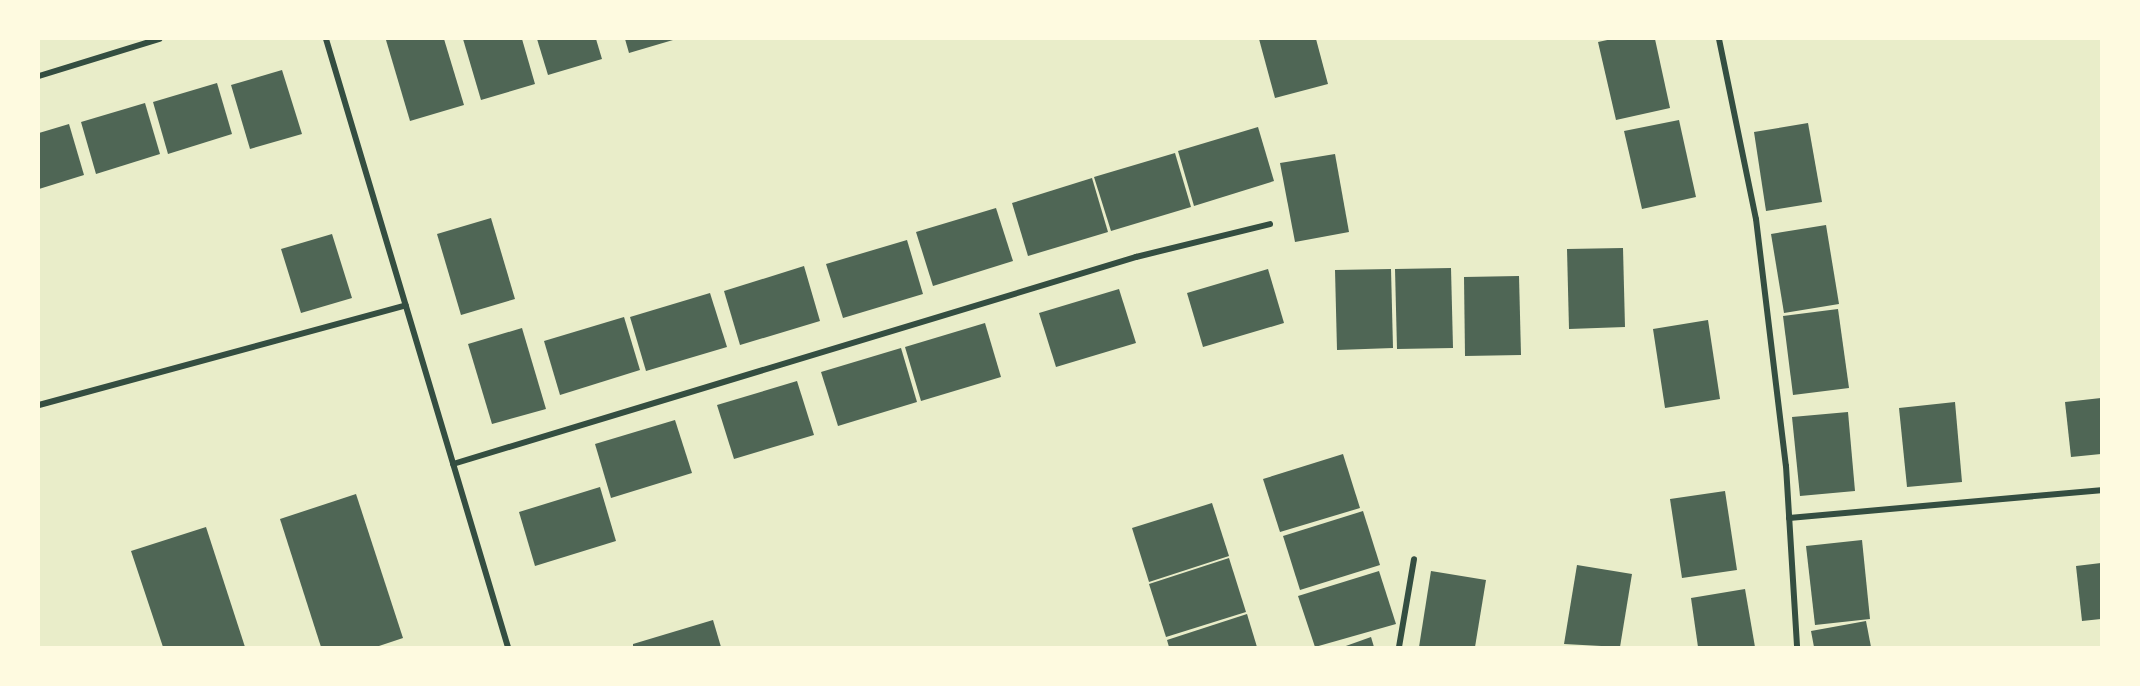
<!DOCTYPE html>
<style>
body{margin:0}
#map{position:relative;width:2140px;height:686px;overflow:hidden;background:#e9edc9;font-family:"Roboto Condensed",sans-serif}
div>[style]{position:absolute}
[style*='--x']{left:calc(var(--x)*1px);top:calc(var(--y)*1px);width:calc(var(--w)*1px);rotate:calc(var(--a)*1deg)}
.building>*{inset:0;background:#4f6655}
.minor>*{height:6px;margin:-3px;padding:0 3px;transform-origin:3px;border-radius:3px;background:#344e41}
span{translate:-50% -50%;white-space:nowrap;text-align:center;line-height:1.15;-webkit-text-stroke:4.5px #fefae0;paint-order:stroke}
.frame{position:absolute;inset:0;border:40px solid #fefae0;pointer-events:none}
</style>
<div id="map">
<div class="building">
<div style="clip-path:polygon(444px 39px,464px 105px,410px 121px,386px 40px)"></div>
<div style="clip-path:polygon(463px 39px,522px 39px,535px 84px,481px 100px)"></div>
<div style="clip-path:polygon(537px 39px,596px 39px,602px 59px,548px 75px)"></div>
<div style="clip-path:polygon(625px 39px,673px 39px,673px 40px,629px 53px)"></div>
<div style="clip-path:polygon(1259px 39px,1316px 39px,1328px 84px,1275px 98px)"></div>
<div style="clip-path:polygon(1612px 39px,1655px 39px,1670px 108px,1616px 120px,1598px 42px)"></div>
<div style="clip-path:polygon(282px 70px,302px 134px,250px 149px,231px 85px)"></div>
<div style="clip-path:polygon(217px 83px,232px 134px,168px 154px,153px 102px)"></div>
<div style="clip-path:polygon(145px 103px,160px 154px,96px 174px,81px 122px)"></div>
<div style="clip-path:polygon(1679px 120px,1696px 197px,1642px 209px,1624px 131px)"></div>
<div style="clip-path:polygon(1808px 123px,1822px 202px,1766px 211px,1754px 132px)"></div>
<div style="clip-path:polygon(69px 124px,84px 175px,39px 189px,39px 133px)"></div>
<div style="clip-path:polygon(1258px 127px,1274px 181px,1194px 206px,1178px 151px)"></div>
<div style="clip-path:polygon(1175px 153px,1191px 207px,1111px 231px,1094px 177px)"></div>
<div style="clip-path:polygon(1335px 154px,1349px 232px,1295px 242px,1280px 163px)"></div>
<div style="clip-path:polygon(1092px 178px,1108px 232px,1028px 256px,1012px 203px)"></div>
<div style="clip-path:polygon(996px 208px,1013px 261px,933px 286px,916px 232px)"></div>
<div style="clip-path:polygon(491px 218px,515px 299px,461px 315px,437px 234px)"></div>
<div style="clip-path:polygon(1826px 225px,1839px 304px,1784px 313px,1771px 234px)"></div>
<div style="clip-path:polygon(332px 234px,352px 298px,301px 313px,281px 249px)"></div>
<div style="clip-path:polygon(907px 240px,923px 294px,843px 318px,826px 264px)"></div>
<div style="clip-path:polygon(1623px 248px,1625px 327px,1569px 329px,1567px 249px)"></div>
<div style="clip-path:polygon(804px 266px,820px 321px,740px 345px,724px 291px)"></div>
<div style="clip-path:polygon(1451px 268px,1453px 348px,1397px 349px,1395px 269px)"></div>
<div style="clip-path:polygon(1268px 269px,1284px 323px,1203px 347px,1187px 293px)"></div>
<div style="clip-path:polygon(1391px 269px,1393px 348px,1337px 350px,1335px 270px)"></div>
<div style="clip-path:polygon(1519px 276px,1521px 355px,1465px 356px,1464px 277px)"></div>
<div style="clip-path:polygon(1119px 289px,1136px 343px,1056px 367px,1039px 313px)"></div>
<div style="clip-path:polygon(710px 293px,727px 347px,646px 371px,630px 317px)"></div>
<div style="clip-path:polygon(1838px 309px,1849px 388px,1793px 395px,1783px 316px)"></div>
<div style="clip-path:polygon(624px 317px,640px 370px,560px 395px,544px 341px)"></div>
<div style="clip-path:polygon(1708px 320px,1720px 399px,1665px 408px,1653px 329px)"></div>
<div style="clip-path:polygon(985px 323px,1001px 377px,921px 401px,905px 347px)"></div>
<div style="clip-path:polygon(522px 328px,546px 409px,492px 424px,468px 344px)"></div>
<div style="clip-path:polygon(901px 348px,917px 402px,838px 426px,821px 372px)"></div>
<div style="clip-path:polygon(797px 381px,814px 435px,734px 459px,717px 405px)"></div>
<div style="clip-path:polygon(2101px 398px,2101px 454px,2071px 457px,2065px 402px)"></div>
<div style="clip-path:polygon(1955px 402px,1962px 482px,1907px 487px,1899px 408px)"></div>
<div style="clip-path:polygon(1848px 412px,1855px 491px,1800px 496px,1792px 417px)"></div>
<div style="clip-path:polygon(675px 420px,692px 473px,611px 498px,595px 444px)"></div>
<div style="clip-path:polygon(1343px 454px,1360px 508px,1280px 532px,1263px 479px)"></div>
<div style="clip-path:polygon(600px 487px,616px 541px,535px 566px,519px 512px)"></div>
<div style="clip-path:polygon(1725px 491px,1737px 570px,1682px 578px,1670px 499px)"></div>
<div style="clip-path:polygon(356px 494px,403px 638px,376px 647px,321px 647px,280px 519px)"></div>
<div style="clip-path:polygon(1212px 503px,1229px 556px,1149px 582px,1132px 528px)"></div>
<div style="clip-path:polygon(1363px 511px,1380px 565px,1300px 590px,1283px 536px)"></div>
<div style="clip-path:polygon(206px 527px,245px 647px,163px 647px,131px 551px)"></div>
<div style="clip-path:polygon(1862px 540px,1870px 619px,1815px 625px,1806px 546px)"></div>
<div style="clip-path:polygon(1229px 558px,1246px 612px,1166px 637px,1149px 584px)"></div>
<div style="clip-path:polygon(2101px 563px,2101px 619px,2082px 621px,2076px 566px)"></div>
<div style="clip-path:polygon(1577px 565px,1632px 574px,1620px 647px,1564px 644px)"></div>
<div style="clip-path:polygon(1379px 571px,1396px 624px,1315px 647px,1298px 596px)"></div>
<div style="clip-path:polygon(1431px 571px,1486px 580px,1475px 647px,1419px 647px)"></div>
<div style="clip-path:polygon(1745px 589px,1755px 647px,1698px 647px,1691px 598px)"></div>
<div style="clip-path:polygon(1247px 614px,1257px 647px,1169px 647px,1167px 640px)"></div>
<div style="clip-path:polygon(713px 620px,721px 647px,633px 647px,633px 644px)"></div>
<div style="clip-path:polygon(1866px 621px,1871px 647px,1814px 647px,1811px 631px)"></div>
<div style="clip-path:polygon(1371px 637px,1374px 647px,1343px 647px)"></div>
</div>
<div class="minor">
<div style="--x:326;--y:39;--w:635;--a:73.34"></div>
<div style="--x:1719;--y:39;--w:184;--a:78.4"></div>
<div style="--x:1756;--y:219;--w:249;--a:83.1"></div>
<div style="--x:1786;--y:466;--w:181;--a:86.5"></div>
<div style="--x:39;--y:76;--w:126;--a:-17.1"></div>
<div style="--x:39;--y:405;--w:380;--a:-15.2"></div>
<div style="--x:453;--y:464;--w:714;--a:-16.86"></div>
<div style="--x:1136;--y:257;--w:138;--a:-13.8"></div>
<div style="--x:1789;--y:518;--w:313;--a:-5.1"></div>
<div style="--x:1399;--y:647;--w:89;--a:-80.3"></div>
</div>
<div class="frame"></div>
</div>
